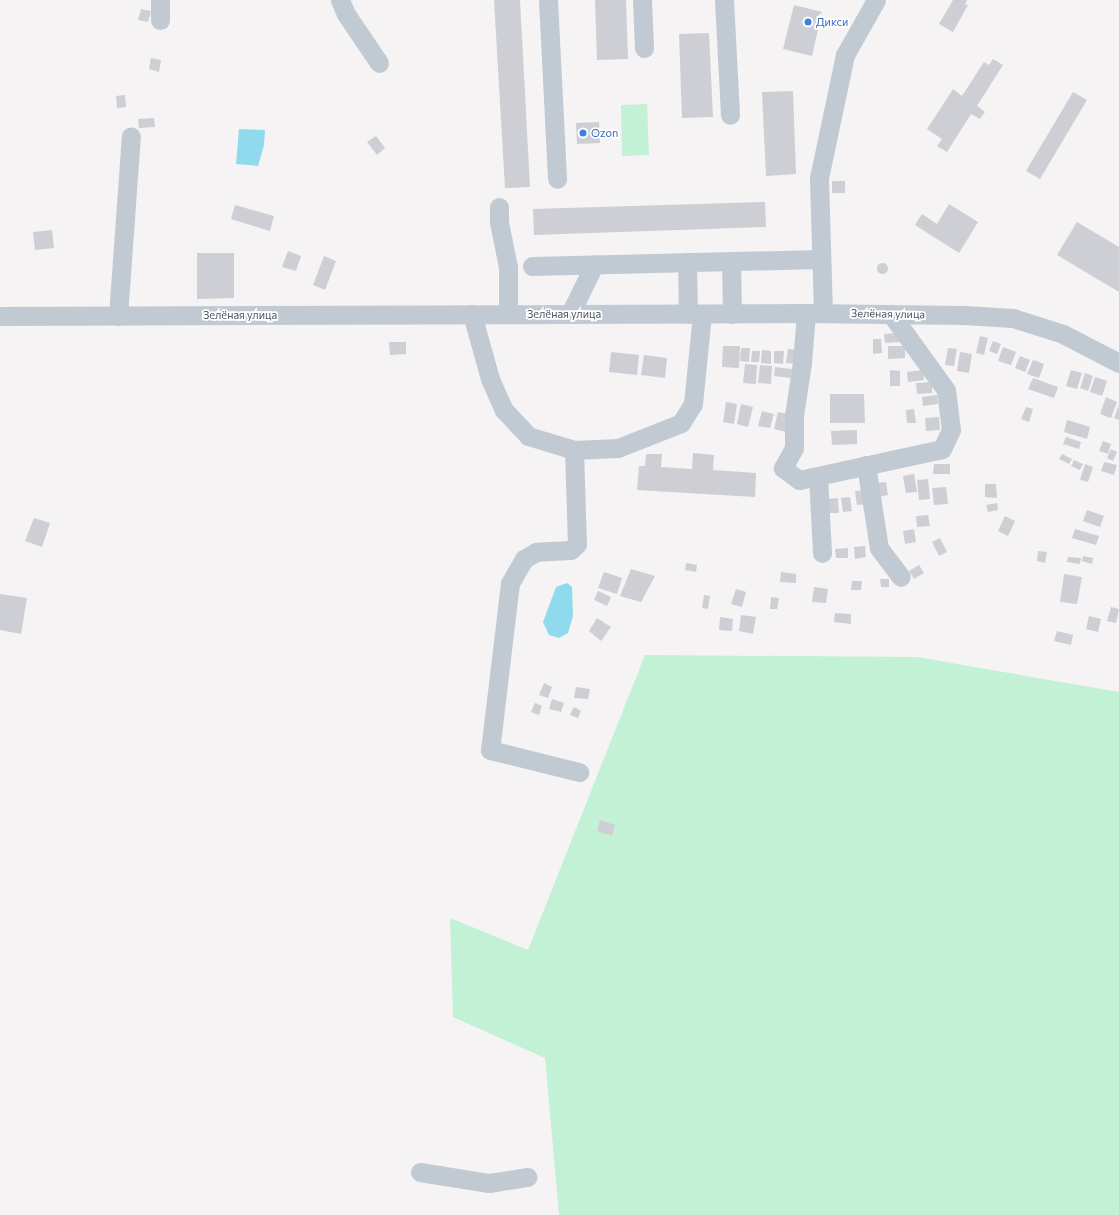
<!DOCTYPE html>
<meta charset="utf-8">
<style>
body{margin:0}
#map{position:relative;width:1119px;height:1215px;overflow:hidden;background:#f5f3f3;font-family:Commissioner,sans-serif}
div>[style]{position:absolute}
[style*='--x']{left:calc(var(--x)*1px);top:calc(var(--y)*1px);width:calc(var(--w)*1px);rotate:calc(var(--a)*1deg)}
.green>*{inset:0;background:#c3f1d5}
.water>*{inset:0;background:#90daee}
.building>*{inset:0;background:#cdcfd5}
.round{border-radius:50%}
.minor>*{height:19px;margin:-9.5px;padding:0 9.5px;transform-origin:9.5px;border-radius:9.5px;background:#c1cad2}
.dots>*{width:11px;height:11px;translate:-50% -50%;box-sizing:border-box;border:2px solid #fff;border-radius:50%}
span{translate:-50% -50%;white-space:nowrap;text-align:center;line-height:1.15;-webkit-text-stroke:3.5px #fff;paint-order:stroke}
.shop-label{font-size:11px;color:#366cbe}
.left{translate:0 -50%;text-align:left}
.street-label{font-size:11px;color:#4a5661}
</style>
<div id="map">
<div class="green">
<div style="clip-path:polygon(647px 104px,649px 155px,622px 156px,621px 105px)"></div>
<div style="clip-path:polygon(645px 655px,917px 657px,1119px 692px,1119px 1215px,559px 1215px,545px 1058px,453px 1017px,450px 918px,528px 950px)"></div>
</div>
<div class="water">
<div style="clip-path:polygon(239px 129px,265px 130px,264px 145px,258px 166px,236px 164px)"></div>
<div style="clip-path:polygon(567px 583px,572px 587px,573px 616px,568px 633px,559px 638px,549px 635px,543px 622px,556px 587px)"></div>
</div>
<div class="building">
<div style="clip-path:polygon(494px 0,520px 0,530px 187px,505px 188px)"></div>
<div style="clip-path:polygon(595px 0,626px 0,628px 59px,597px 60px)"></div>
<div style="clip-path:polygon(953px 0,967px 0,965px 4px,968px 5px,953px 32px,939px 24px)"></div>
<div style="clip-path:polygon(794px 5px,822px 12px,812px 56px,783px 49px)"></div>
<div style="clip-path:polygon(141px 9px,151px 11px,148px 22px,138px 20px)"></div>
<div style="clip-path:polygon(709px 33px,713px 117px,682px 118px,679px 34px)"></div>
<div style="clip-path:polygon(151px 58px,161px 60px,159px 72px,149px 69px)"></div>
<div style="clip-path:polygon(993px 59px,1003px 65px,977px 106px,985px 112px,980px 119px,971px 114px,947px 152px,937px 146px,942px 139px,927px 129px,953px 89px,962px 96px,984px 62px,989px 65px)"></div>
<div style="clip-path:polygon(793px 91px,796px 174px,766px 176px,762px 92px)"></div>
<div style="clip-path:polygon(1073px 92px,1087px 100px,1040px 179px,1026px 171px)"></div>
<div style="clip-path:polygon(125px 95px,126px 107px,117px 108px,116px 96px)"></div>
<div style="clip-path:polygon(154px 118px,155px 127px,139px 128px,138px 119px)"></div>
<div style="clip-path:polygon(599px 122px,600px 143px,577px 144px,576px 123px)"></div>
<div style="clip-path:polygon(376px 136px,385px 148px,377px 155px,367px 142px)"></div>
<div style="clip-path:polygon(832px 181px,845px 181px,845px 193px,832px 193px)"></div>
<div style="clip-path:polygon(765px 202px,766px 227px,534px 235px,533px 209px)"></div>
<div style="clip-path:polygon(949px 204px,978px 222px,959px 253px,915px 225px,922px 214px,937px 224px)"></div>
<div style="clip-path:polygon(235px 205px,274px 216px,270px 231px,231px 219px)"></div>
<div style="clip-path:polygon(1077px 222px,1119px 247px,1119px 292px,1057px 255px)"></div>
<div style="clip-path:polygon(52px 230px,54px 248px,35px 250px,33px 232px)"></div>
<div style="clip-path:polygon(288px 251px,301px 256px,296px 271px,282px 267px)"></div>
<div style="clip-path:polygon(197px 253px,234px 253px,234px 298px,197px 299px)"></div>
<div style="clip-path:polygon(324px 256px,336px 261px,325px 290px,313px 285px)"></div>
<div class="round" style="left:876.5px;top:262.5px;width:11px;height:11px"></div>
<div style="clip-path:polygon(899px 333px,900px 342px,885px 343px,884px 334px)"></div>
<div style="clip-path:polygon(980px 336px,988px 338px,984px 355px,976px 353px)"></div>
<div style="clip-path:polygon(873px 339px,881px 339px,882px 353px,873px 354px)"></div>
<div style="clip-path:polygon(993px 341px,1001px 344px,997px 354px,989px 351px)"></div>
<div style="clip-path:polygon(389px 342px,406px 342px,406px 354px,390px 355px)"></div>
<div style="clip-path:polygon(723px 346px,740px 346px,739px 368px,722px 367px)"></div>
<div style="clip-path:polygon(888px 346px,905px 346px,905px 358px,888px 359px)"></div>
<div style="clip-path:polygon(1003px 347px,1016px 352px,1011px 365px,998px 361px)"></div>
<div style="clip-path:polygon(741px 348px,750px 348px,749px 362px,740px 361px)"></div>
<div style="clip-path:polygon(948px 348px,957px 349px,954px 366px,945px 365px)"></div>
<div style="clip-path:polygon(788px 349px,800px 350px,798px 364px,786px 363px)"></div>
<div style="clip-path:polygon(762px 350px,771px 351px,771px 364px,761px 363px)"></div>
<div style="clip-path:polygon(752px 351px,760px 351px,759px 362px,751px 362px)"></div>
<div style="clip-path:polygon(774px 351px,784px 351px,783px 364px,774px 363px)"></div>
<div style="clip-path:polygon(611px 352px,639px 355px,637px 375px,609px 372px)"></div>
<div style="clip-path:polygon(960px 352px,972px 354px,969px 373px,957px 371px)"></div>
<div style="clip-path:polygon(644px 355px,667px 358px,665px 378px,641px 375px)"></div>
<div style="clip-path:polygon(1020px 356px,1030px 360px,1025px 372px,1015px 368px)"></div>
<div style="clip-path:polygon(1033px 360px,1044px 364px,1039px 378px,1027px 374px)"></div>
<div style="clip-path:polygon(745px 364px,757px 365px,756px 384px,743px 383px)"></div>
<div style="clip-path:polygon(760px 365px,772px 366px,771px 384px,758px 383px)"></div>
<div style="clip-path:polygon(775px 367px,792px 369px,791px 378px,774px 376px)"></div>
<div style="clip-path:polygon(890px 370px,900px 371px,900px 386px,890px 386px)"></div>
<div style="clip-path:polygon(923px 370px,924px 380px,908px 382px,907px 372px)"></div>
<div style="clip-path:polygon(1071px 370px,1082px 373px,1077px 389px,1066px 386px)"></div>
<div style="clip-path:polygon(1085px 373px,1093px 376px,1088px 391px,1080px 388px)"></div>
<div style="clip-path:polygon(1095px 377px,1107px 381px,1102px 396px,1090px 392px)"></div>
<div style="clip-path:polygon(1033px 378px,1058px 387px,1054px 398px,1028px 389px)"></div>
<div style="clip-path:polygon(932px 382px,932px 393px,917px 394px,916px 383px)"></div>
<div style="clip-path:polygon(830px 394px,864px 394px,865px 423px,830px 423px)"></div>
<div style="clip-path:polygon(937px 395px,938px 404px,923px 406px,922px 397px)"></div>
<div style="clip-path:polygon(1106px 397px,1117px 402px,1111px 418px,1100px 414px)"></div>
<div style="clip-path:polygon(726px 402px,737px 404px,734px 424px,723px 422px)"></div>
<div style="clip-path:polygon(741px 404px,753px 407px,748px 427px,737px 424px)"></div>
<div style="clip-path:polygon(1119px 405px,1119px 420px,1114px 418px)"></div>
<div style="clip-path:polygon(1026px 407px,1033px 409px,1029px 422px,1021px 419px)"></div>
<div style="clip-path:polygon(914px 409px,916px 423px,907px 423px,906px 410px)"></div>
<div style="clip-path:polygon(762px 411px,774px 414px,770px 428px,758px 426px)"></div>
<div style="clip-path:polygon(778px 412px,789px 414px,786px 432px,774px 429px)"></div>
<div style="clip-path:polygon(939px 417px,940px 430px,926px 431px,925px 418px)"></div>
<div style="clip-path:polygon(1067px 420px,1090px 427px,1087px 439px,1064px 432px)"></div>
<div style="clip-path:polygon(857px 430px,857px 444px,832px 445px,831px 431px)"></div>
<div style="clip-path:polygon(1066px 437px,1081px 442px,1079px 449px,1063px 444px)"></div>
<div style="clip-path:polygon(1103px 441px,1111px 444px,1108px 454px,1099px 451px)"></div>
<div style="clip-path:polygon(1111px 449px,1117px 452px,1113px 461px,1107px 458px)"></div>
<div style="clip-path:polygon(693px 453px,714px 455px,713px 470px,756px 473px,755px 497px,637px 490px,639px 466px,645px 466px,646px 454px,662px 454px,661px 467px,692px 469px)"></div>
<div style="clip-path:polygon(1062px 454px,1072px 459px,1069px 464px,1059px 459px)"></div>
<div style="clip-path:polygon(1074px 460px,1083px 464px,1080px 470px,1071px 466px)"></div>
<div style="clip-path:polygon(1104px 462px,1117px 465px,1114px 475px,1101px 471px)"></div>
<div style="clip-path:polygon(934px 464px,950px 464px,950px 474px,933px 474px)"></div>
<div style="clip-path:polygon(1085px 464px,1093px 467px,1088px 482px,1080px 480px)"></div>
<div style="clip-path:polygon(914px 474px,917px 492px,906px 493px,903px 476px)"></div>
<div style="clip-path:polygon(928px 479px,930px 499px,919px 500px,917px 480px)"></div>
<div style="clip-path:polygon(886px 482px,888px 495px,878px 497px,875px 483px)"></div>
<div style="clip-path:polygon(985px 484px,996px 484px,997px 498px,985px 497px)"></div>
<div style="clip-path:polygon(946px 487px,948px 504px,934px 505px,932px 488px)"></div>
<div style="clip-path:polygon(865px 490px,867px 504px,857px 505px,855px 491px)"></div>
<div style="clip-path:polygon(850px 497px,852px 511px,843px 512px,841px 498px)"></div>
<div style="clip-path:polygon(838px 498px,839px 513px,829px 513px,828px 499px)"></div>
<div style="clip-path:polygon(997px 503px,998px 510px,988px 512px,986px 505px)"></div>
<div style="clip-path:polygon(1087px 510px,1104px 516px,1100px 527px,1083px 521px)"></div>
<div style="clip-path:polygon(928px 515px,930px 526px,917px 527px,916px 516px)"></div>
<div style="clip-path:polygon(1005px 516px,1015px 521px,1008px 536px,998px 531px)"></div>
<div style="clip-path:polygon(34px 518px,50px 523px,42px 547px,25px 541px)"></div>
<div style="clip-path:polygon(914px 529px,916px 542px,905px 544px,903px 531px)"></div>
<div style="clip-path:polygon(1075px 529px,1099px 536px,1096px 545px,1072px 538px)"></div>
<div style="clip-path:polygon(940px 538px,947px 552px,939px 556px,932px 542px)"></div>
<div style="clip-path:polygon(865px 546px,866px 557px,855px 559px,854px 547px)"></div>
<div style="clip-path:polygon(848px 548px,848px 558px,836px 558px,835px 549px)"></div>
<div style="clip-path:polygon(1038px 551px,1047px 552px,1045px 563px,1037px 561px)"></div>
<div style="clip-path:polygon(1083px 556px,1093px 558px,1092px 564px,1082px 561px)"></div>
<div style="clip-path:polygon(1068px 557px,1081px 558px,1080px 564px,1067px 562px)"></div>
<div style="clip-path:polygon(686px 563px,697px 565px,696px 572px,685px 570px)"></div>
<div style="clip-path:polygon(919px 565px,924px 573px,914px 579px,909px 571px)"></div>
<div style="clip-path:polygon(631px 569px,655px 576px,641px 602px,620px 596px)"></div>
<div style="clip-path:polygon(604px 572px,622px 578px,617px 594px,598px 588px)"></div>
<div style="clip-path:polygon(781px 572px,796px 574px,796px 583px,780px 582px)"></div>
<div style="clip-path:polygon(1064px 574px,1082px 577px,1077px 604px,1060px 602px)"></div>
<div style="clip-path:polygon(880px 579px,889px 579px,889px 587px,881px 587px)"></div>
<div style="clip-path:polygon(852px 581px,862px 581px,861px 590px,851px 590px)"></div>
<div style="clip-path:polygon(814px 587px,828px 589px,826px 603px,812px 602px)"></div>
<div style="clip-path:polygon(736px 589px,746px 592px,742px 607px,731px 604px)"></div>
<div style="clip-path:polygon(598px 591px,611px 597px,607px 606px,594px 600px)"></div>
<div style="clip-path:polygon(0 594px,27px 598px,21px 634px,0 630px)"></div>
<div style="clip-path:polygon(704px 595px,710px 596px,708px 609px,702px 608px)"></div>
<div style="clip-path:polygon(771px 597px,779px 598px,777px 609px,770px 609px)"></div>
<div style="clip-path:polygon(1111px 607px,1119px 609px,1116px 623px,1107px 621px)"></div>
<div style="clip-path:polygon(835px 613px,851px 614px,851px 624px,834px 622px)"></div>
<div style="clip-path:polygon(741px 615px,756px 617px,753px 634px,739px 631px)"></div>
<div style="clip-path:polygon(1089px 616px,1101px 619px,1098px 632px,1086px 629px)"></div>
<div style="clip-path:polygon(720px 617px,733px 619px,732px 631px,719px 630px)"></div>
<div style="clip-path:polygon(597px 618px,611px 627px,601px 641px,589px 631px)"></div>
<div style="clip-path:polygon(1057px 631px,1073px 635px,1071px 645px,1054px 641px)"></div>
<div style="clip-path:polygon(544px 683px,552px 687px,548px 698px,539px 695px)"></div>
<div style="clip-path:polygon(576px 687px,590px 689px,588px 699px,574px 698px)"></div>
<div style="clip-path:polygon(552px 699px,564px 703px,561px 712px,549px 709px)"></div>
<div style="clip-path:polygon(535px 703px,542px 706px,539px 715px,531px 712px)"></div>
<div style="clip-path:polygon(574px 707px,581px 711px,578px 718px,570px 715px)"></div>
<div style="clip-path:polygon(600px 820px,615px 825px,612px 836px,597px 831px)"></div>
</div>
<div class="minor">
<div style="--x:340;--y:0;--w:15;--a:67"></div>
<div style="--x:346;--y:14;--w:59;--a:56"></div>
<div style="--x:548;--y:0;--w:179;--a:87.1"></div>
<div style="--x:642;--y:0;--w:48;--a:87.6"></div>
<div style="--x:724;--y:0;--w:115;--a:87"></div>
<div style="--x:160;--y:20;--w:20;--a:-90"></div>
<div style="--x:499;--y:207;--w:15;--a:90"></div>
<div style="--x:499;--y:222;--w:46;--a:78.7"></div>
<div style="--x:508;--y:267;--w:47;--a:90"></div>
<div style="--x:731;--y:261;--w:53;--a:88.9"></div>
<div style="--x:687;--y:262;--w:52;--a:88.9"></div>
<div style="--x:532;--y:266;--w:289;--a:-1.4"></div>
<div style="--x:806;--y:313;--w:50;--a:94.6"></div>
<div style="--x:802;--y:363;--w:53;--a:98.7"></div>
<div style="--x:794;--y:415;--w:33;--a:90"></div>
<div style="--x:794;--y:448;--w:23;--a:119"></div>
<div style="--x:783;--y:468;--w:20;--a:37"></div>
<div style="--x:799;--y:480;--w:146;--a:-12.2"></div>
<div style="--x:942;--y:449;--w:21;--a:-65"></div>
<div style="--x:951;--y:430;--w:40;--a:-97.1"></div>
<div style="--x:946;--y:390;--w:94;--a:-125.9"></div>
<div style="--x:823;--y:313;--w:135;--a:-91.7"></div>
<div style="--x:819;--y:178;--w:126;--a:-78.1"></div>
<div style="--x:845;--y:55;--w:63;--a:-60.6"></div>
<div style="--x:472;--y:314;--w:67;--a:74.5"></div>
<div style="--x:490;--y:379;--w:34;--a:66"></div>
<div style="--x:504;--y:410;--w:35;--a:47"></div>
<div style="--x:528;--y:436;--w:48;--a:16.9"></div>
<div style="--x:574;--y:450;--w:44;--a:-2.6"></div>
<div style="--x:618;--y:448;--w:68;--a:-21.6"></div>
<div style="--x:681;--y:423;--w:22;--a:-58"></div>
<div style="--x:693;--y:404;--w:90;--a:-84.3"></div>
<div style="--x:570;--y:314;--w:55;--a:-63.9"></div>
<div style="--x:0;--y:316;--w:806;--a:-0.21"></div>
<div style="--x:806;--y:313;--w:158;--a:0.7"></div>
<div style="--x:964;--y:315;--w:49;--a:3.5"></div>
<div style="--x:1013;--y:318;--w:52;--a:17.7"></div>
<div style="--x:1063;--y:334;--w:63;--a:27.4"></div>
<div style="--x:118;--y:316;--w:180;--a:-85.9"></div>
<div style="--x:574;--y:450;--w:94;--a:88.2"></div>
<div style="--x:577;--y:544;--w:8;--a:135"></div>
<div style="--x:571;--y:550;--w:35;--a:177"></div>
<div style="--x:536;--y:552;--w:14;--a:150"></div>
<div style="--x:524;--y:559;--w:28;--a:120"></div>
<div style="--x:510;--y:583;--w:168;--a:96.8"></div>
<div style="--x:490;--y:750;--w:92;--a:13.9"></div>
<div style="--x:866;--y:465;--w:84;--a:81.1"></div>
<div style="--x:879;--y:548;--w:36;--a:53"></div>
<div style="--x:818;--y:476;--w:77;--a:87"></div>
<div style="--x:420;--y:1172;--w:70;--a:9.1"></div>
<div style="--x:489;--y:1183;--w:39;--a:-9"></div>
</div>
<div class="dots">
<div style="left:808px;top:22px;background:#3f7fe0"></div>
<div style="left:583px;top:133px;background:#3f7fe0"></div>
</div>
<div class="shop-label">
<span class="left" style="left:816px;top:22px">Дикси</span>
<span class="left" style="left:591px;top:133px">Ozon</span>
</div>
<div class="street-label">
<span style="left:564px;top:314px">Зелёная улица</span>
<span style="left:888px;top:314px;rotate:1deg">Зелёная улица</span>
<span style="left:240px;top:315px">Зелёная улица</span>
</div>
</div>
